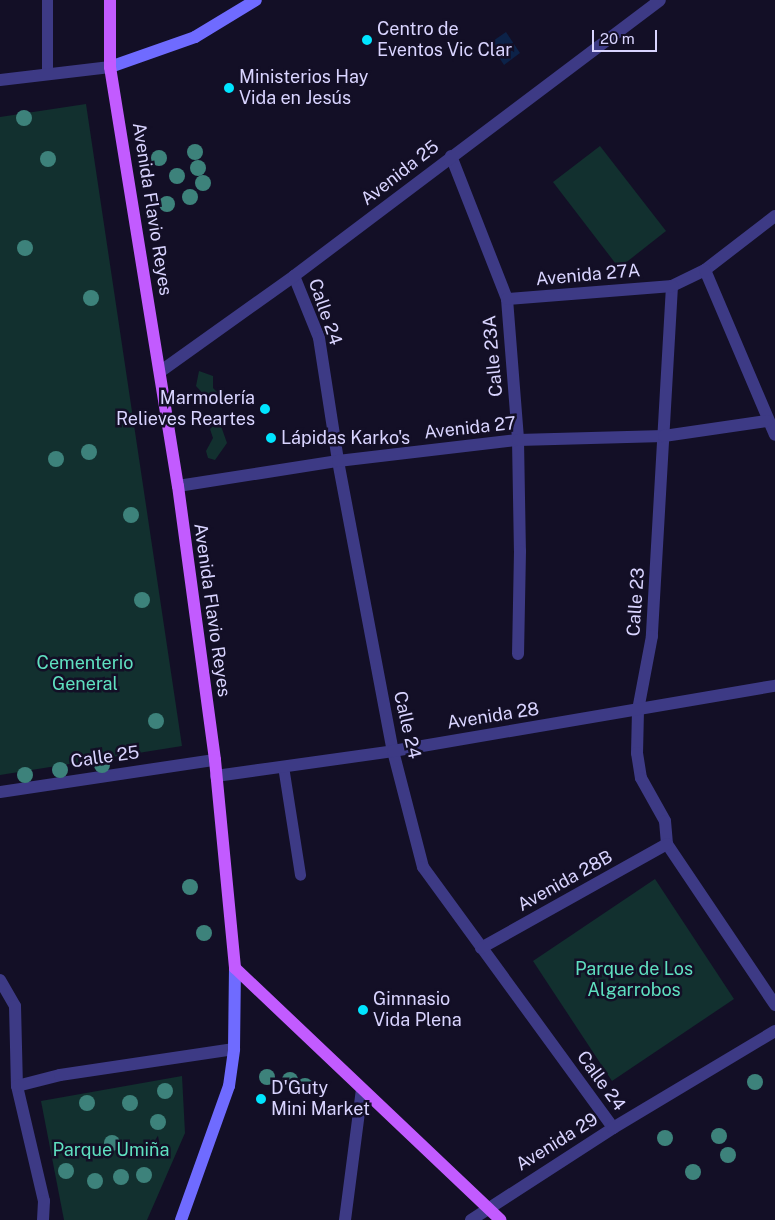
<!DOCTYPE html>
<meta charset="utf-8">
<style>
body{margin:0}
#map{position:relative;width:775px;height:1220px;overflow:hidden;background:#130f26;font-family:"Public Sans",sans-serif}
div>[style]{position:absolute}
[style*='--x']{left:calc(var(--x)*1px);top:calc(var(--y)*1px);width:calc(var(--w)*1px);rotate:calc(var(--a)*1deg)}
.green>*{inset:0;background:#12302f}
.water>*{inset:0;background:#0c2248}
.lane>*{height:11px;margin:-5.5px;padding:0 5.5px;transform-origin:5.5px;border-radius:5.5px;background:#3d3a85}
.street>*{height:12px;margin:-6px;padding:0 6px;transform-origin:6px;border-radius:6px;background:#3d3a85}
.secondary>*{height:12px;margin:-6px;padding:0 6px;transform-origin:6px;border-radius:6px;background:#6f6bff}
.primary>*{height:12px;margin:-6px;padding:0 6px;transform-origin:6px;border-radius:6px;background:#c25bff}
.trees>*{width:16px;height:16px;margin:-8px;border-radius:50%;background:#3d827b}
.dots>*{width:14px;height:14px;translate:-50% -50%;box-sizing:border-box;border:2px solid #130f26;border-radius:50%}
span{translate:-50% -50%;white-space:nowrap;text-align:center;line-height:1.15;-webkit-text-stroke:5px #130f26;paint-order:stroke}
.poi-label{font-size:18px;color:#d9d4ff}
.left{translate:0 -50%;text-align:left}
.right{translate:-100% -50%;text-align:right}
.street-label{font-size:18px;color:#d9d4ff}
.park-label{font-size:18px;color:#5fe0c0}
.scale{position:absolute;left:592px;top:30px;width:65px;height:22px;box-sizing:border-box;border:2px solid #d9d4ff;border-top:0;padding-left:6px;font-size:15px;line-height:18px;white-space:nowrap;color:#d9d4ff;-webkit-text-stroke:4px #130f26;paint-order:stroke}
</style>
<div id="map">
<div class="green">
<div style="clip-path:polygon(86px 104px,182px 746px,0 775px,0 117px)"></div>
<div style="clip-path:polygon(600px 146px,666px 231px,619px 268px,553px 182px)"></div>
<div style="clip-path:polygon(199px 371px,213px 376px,213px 388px,218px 393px,214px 400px,208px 399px,196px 386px)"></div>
<div style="clip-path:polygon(215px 424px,221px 426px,227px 443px,215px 460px,208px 458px,206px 451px,213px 438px,210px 429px)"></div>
<div style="clip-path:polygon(655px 879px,734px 999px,612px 1081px,533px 961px)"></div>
<div style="clip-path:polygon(182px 1076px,185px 1133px,147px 1220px,64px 1220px,41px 1101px)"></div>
</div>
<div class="water">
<div style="clip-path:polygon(506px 32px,520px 53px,504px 65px,490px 43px)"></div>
</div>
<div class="lane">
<div style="--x:47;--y:72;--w:72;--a:-90"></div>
<div style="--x:283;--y:766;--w:110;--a:81.1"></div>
</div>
<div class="street">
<div style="--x:0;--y:80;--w:111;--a:-6.7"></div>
<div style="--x:451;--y:156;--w:154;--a:68.6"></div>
<div style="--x:507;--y:299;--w:141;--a:85.5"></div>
<div style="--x:518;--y:440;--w:111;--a:89"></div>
<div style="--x:520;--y:551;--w:103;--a:91.1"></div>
<div style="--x:775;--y:216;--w:88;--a:142.4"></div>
<div style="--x:705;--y:270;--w:37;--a:154"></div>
<div style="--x:672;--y:286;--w:351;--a:93.3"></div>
<div style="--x:652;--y:636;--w:75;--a:100.7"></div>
<div style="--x:638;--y:710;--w:43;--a:91.3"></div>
<div style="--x:637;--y:753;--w:25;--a:81"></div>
<div style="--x:641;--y:778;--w:49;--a:60.8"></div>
<div style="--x:665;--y:821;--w:23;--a:85"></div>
<div style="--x:667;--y:844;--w:194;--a:56.1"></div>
<div style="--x:705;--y:270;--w:179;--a:67"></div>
<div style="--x:294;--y:276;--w:67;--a:68"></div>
<div style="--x:319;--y:338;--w:124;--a:81.2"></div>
<div style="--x:338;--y:461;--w:295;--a:79.3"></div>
<div style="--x:393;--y:751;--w:120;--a:75.5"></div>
<div style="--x:423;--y:867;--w:323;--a:53.9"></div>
<div style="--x:507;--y:299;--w:166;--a:-4.5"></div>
<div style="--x:161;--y:371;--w:163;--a:-35.5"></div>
<div style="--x:294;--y:276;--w:458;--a:-37"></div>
<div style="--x:178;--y:486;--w:162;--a:-8.9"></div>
<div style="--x:338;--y:461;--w:181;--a:-6.7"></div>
<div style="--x:518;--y:440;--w:146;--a:-1.6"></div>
<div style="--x:664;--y:436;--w:104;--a:-8.3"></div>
<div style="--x:216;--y:776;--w:179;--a:-8"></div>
<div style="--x:393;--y:751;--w:387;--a:-9.7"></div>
<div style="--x:0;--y:792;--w:217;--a:-8.5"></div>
<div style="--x:481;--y:948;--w:213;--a:-29.2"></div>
<div style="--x:0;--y:980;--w:30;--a:60"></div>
<div style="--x:15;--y:1006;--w:80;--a:88.6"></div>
<div style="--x:17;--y:1086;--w:118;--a:76.8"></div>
<div style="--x:44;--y:1201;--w:19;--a:93"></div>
<div style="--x:17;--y:1086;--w:44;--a:-14.3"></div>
<div style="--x:60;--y:1075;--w:176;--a:-8.5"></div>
<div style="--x:345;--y:1220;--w:132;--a:-82.6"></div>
<div style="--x:471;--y:1220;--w:169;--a:-32.9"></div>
<div style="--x:613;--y:1128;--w:189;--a:-30.9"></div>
</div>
<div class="secondary">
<div style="--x:110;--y:67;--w:90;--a:-19.4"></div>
<div style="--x:195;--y:37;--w:71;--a:-31.2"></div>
<div style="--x:181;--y:1220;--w:142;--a:-70.3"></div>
<div style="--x:229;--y:1086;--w:37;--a:-82"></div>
<div style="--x:234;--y:1049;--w:81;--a:-89.3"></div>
</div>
<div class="primary">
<div style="--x:110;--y:0;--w:67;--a:90"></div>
<div style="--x:110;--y:67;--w:424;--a:80.8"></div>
<div style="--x:178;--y:486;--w:276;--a:82.3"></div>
<div style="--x:215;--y:760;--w:209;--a:84.5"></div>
<div style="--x:235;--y:968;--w:366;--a:43.5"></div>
</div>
<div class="trees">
<div style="left:24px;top:118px"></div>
<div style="left:195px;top:152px"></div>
<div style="left:159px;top:158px"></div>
<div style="left:48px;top:159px"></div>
<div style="left:198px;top:168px"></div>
<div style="left:177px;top:176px"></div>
<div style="left:203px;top:183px"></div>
<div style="left:190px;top:197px"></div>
<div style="left:167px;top:204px"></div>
<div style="left:25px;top:248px"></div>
<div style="left:91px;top:298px"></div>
<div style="left:89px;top:452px"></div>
<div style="left:56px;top:459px"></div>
<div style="left:131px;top:515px"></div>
<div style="left:142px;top:600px"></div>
<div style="left:156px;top:721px"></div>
<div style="left:102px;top:765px"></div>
<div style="left:60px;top:770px"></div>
<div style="left:25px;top:775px"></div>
<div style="left:190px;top:887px"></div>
<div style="left:204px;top:933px"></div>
<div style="left:267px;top:1077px"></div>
<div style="left:290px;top:1080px"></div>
<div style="left:755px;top:1082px"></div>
<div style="left:305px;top:1086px"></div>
<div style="left:165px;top:1091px"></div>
<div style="left:87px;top:1103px"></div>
<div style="left:130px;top:1103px"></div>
<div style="left:158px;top:1122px"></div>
<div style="left:719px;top:1136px"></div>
<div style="left:665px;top:1138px"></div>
<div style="left:112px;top:1143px"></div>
<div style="left:728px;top:1155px"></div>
<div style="left:66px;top:1171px"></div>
<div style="left:693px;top:1172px"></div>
<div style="left:144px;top:1175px"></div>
<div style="left:121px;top:1177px"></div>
<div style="left:95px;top:1181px"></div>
</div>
<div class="dots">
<div style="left:367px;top:40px;background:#00e5ff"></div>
<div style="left:229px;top:88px;background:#00e5ff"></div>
<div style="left:265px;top:409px;background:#00e5ff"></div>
<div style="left:271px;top:438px;background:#00e5ff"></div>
<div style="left:363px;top:1010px;background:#00e5ff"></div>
<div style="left:261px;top:1099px;background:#00e5ff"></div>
</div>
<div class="poi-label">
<span class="left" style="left:377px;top:40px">Centro de<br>Eventos Vic Clar</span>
<span class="left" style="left:239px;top:88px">Ministerios Hay<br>Vida en Jesús</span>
<span class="right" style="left:255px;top:409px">Marmolería<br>Relieves Reartes</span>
<span class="left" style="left:281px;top:438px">Lápidas Karko's</span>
<span class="left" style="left:373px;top:1010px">Gimnasio<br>Vida Plena</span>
<span class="left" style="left:271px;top:1099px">D'Guty<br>Mini Market</span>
</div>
<div class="street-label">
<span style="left:400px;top:173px;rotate:-38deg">Avenida 25</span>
<span style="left:152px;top:209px;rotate:81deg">Avenida Flavio Reyes</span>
<span style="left:588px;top:275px;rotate:-5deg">Avenida 27A</span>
<span style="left:325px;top:312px;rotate:71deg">Calle 24</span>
<span style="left:493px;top:356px;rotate:-95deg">Calle 23A</span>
<span style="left:470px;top:428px;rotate:-6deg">Avenida 27</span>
<span style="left:636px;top:602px;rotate:-86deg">Calle 23</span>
<span style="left:212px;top:610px;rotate:82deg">Avenida Flavio Reyes</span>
<span style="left:493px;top:716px;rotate:-9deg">Avenida 28</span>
<span style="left:407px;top:725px;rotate:77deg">Calle 24</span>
<span style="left:105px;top:757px;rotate:-8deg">Calle 25</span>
<span style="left:565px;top:881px;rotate:-29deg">Avenida 28B</span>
<span style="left:601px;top:1081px;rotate:54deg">Calle 24</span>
<span style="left:557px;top:1142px;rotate:-32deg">Avenida 29</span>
</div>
<div class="park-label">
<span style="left:85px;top:674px">Cementerio<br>General</span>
<span style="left:634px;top:980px">Parque de Los<br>Algarrobos</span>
<span style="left:111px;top:1150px">Parque Umiña</span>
</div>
<div class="scale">20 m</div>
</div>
